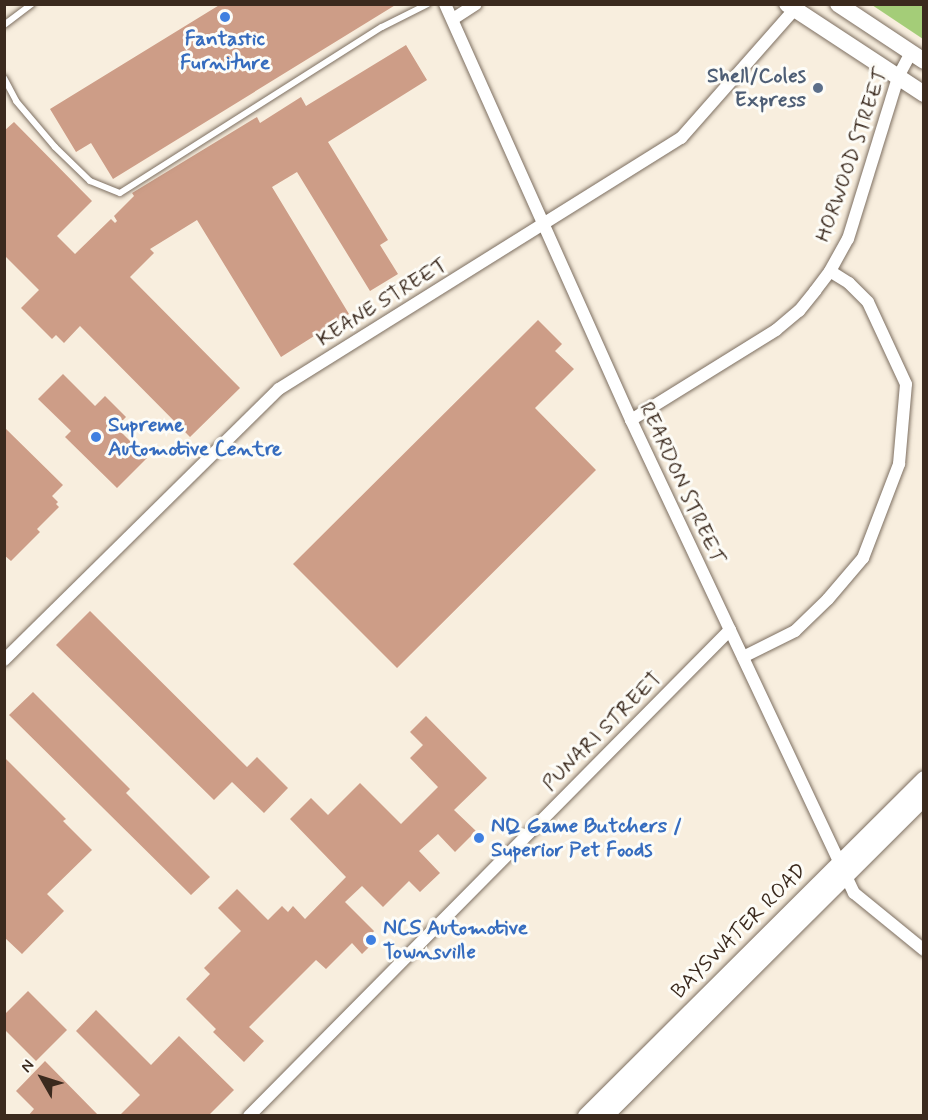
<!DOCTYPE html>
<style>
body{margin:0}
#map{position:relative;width:928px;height:1120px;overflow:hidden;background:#f8eede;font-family:Mynerve,sans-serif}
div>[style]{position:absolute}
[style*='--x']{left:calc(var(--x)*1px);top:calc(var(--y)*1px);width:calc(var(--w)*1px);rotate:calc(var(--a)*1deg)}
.green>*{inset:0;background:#a4cd78}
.building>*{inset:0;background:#cd9d87}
.roads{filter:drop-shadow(0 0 2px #7d6f61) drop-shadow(0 0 2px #7d6f61)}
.service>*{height:6px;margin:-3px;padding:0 3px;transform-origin:3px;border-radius:3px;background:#fff}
.minor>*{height:12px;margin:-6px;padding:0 6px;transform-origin:6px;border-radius:6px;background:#fff}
.secondary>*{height:16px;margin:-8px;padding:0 8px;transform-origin:8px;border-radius:8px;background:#fff}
.dots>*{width:16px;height:16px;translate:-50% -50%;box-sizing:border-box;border:3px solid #fdfcf7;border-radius:50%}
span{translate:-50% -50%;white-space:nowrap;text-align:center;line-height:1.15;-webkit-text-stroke:6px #fdfcf7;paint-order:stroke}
.shop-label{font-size:21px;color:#366cbe;font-weight:700}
.left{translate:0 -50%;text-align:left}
.service-label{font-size:21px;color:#4e5e75;font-weight:700}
.right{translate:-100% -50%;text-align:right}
.street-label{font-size:21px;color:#3b2a1e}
.frame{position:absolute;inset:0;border:6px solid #3b2a1e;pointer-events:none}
.north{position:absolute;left:12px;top:1048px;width:60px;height:60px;-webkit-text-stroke:4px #fdfcf7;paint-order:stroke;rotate:309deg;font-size:16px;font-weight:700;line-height:24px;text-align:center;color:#3b2a1e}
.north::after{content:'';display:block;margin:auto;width:21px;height:27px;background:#3b2a1e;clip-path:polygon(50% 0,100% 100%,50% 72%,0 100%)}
</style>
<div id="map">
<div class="green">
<div style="clip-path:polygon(872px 5px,923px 5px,923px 39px)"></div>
</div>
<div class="building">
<div style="clip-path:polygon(221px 4px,397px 4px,113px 179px,91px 143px,76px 152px,50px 109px)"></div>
<div style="clip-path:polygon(406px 45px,427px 80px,328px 142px,388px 240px,380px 245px,398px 274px,370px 291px,297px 172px,272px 187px,349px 314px,281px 357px,197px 220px,150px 249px,154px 253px,130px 277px,240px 388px,190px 437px,80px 326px,64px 343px,56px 335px,52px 339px,21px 308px,39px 290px,4px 255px,4px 131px,14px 122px,92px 201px,57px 236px,75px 254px,111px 219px,115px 223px,117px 221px,114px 216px,134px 196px,132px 193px,257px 117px,260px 123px,301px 97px,306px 106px)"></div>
<div style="clip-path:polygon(538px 320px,562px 344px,555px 351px,574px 369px,535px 408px,596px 470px,397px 668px,293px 564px)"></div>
<div style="clip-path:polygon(63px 374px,95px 406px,105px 396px,126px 417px,116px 427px,147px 458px,117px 488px,65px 437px,71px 431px,38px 399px)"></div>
<div style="clip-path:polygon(4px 427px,63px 485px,52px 496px,58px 502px,56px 504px,59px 507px,37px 529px,40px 532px,11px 561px,4px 555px)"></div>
<div style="clip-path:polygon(90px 611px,247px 767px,257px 757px,288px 788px,264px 813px,232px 782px,214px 800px,56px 645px)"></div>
<div style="clip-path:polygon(33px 692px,130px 789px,126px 793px,210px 877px,191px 895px,9px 715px)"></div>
<div style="clip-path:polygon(426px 716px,487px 778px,454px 810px,476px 831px,455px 852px,438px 834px,419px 851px,440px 873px,420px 892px,409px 881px,383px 907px,362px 886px,345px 902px,374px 931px,372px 934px,377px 939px,362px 954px,352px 943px,326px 969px,316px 960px,249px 1027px,264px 1041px,244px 1062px,213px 1032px,216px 1029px,186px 999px,210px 974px,204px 968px,241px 931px,218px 908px,237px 889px,268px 920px,282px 906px,288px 912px,293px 906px,305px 919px,346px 877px,290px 819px,311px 798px,328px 815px,360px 783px,401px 824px,438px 787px,410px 758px,423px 745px,410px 732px)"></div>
<div style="clip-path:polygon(4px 757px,66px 819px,63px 821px,92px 850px,47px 894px,64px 911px,22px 954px,4px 937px)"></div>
<div style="clip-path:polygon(28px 991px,67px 1030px,36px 1061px,4px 1029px,4px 1015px)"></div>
<div style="clip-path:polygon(96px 1010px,151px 1065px,179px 1036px,234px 1090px,208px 1116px,119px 1116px,140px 1095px,76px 1031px)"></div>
<div style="clip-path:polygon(45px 1061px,99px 1116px,28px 1116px,34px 1109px,16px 1091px)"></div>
</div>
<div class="roads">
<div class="service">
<div style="--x:4;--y:25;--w:35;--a:-37"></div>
<div style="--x:4;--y:78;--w:26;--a:62"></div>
<div style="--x:16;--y:101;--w:60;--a:49.7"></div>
<div style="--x:55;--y:147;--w:49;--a:44.2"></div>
<div style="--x:90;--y:181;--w:32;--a:22"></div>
<div style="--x:120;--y:193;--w:310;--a:-32.4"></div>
<div style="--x:382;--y:27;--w:51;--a:-26.6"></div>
</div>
<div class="minor">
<div style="--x:445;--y:4;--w:456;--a:65.9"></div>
<div style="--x:631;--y:420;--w:523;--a:64.76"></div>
<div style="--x:854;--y:893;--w:90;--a:39.2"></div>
<div style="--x:453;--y:19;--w:27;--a:-33"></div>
<div style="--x:631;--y:420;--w:171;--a:-31.8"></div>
<div style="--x:776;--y:330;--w:30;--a:-40"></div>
<div style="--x:799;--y:311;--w:26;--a:-51"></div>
<div style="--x:815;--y:291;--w:25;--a:-53"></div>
<div style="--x:830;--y:271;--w:37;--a:-61"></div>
<div style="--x:848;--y:239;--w:170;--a:-72.8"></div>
<div style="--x:898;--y:77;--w:27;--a:-62"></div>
<div style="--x:743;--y:657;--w:58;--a:-26.6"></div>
<div style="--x:795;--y:631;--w:46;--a:-44.1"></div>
<div style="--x:828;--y:599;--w:54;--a:-49.5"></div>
<div style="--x:863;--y:558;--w:101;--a:-69"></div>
<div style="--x:899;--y:464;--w:80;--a:-85"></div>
<div style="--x:906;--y:384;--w:90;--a:-114.9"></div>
<div style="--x:868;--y:302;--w:27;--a:-135"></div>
<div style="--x:849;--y:283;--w:22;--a:-148"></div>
<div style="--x:4;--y:660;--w:386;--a:-44.6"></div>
<div style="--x:279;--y:389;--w:474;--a:-32"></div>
<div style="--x:681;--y:138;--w:179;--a:-48.6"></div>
<div style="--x:249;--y:1116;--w:684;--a:-45.3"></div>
</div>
<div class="secondary">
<div style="--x:787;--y:4;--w:164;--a:33.3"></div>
<div style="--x:838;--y:4;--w:103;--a:33.5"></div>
<div style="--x:586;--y:1116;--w:477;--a:-44.9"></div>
<div style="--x:605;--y:1116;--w:450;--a:-44.9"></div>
</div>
</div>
<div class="dots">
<div style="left:225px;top:17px;background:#3f7fe0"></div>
<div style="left:818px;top:88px;background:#5c6f8a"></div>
<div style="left:96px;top:437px;background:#3f7fe0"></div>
<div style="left:479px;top:838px;background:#3f7fe0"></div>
<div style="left:371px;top:940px;background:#3f7fe0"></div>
</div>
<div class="shop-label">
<span style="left:225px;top:51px">Fantastic<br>Furniture</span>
<span class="left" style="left:108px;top:437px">Supreme<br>Automotive Centre</span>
<span class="left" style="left:491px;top:838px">NQ Game Butchers /<br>Superior Pet Foods</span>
<span class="left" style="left:383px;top:940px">NCS Automotive<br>Townsville</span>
</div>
<div class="service-label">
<span class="right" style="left:806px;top:88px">Shell/Coles<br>Express</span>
</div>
<div class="street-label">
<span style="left:852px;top:155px;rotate:-71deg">HORWOOD STREET</span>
<span style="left:382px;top:302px;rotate:-32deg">KEANE STREET</span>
<span style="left:682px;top:483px;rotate:65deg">REARDON STREET</span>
<span style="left:602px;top:731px;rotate:-45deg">PUNARI STREET</span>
<span style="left:739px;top:931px;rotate:-45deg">BAYSWATER ROAD</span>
</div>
<div class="frame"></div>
<div class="north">N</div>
</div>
